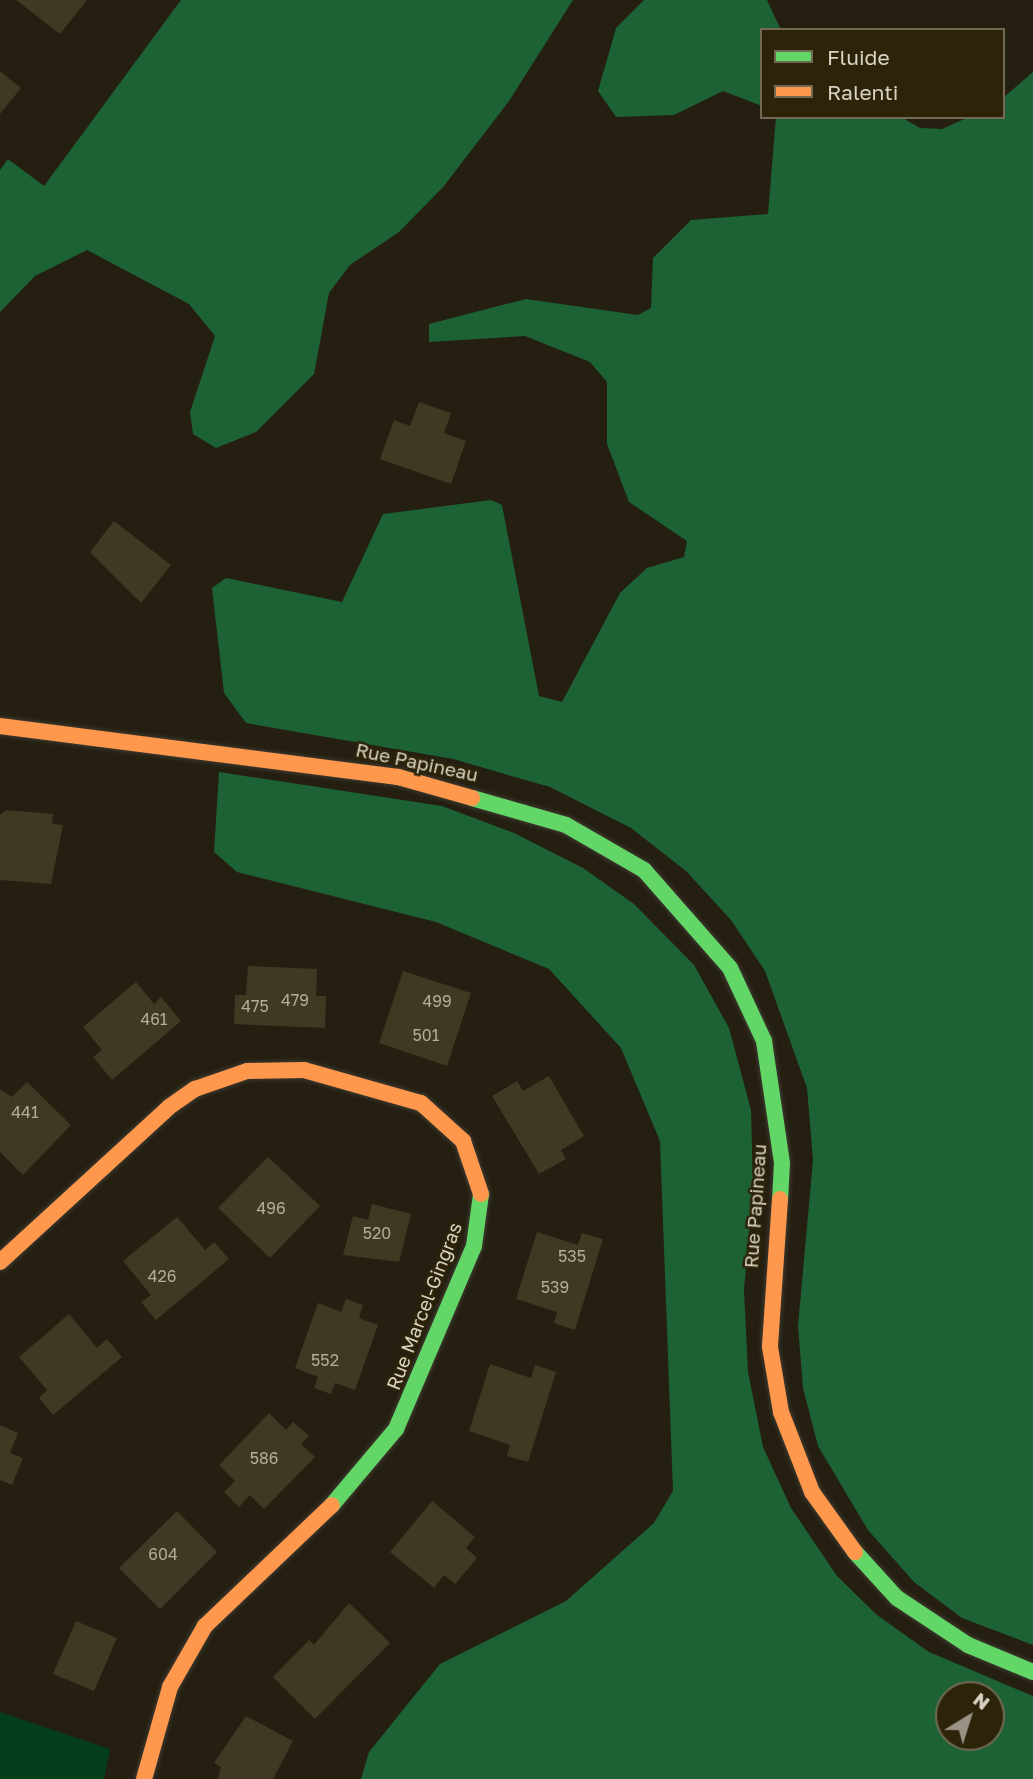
<!DOCTYPE html>
<style>
body{margin:0}
#map{position:relative;width:1033px;height:1779px;overflow:hidden;background:#241f11;font-family:"Golos Text",sans-serif}
div>[style]{position:absolute}
[style*='--x']{left:calc(var(--x)*1px);top:calc(var(--y)*1px);width:calc(var(--w)*1px);rotate:calc(var(--a)*1deg)}
.green>*{inset:0;background:#053e1a}
.forest>*{inset:0;background:#1d6234}
.building>*{inset:0;background:#3f3822}
.roads{filter:drop-shadow(0 0 2px #3e3a30) drop-shadow(0 0 2px #3e3a30)}
.fast>*{height:16px;margin:-8px;padding:0 8px;transform-origin:8px;border-radius:8px;background:#63d668}
.slow>*{height:16px;margin:-8px;padding:0 8px;transform-origin:8px;border-radius:8px;background:#ff974d}
span{translate:-50% -50%;white-space:nowrap;text-align:center;line-height:1.15;-webkit-text-stroke:5px #2c2309;paint-order:stroke}
.number-label{font-size:16px;color:#b2ac9b}
.number-label span{-webkit-text-stroke-width:0}
.street-label{font-size:19px;color:#d8d2c3}
.legend{position:absolute;left:760px;top:28px;width:245px;height:91px;box-sizing:border-box;background:#2c2309;border:2px solid #716953;margin:0;padding:9px 12px;list-style:none;font-size:21px;color:#d8d2c3}
.legend li{display:flex;align-items:center;gap:14px;height:35px}
.legend b{width:35px;border:2px solid #716953}
.north{position:absolute;left:935px;top:1681px;width:70px;height:70px;box-sizing:border-box;background:#2c2309;border:2px solid #716953;border-radius:50%;rotate:38deg;font-size:19px;font-weight:700;line-height:28px;text-align:center;color:#d8d2c3}
.north::after{content:'';display:block;margin:auto;width:24px;height:32px;background:#999385;clip-path:polygon(50% 0,100% 100%,50% 72%,0 100%)}
</style>
<div id="map">
<div class="green">
<div style="clip-path:polygon(0 1712px,110px 1749px,104px 1779px,0 1779px)"></div>
</div>
<div class="forest">
<div style="clip-path:polygon(181px 0,573px 0,509px 101px,444px 186px,399px 232px,350px 265px,329px 293px,314px 374px,256px 432px,216px 448px,193px 434px,190px 412px,215px 336px,189px 304px,87px 250px,35px 276px,0 312px,0 170px,8px 159px,44px 186px)"></div>
<div style="clip-path:polygon(644px 0,767px 0,781px 30px,762px 30px,762px 106px,723px 91px,674px 115px,616px 117px,598px 91px,616px 28px)"></div>
<div style="clip-path:polygon(1033px 72px,1033px 1645px,962px 1618px,914px 1582px,868px 1530px,818px 1446px,803px 1388px,798px 1326px,813px 1160px,807px 1088px,765px 971px,731px 920px,686px 871px,631px 828px,550px 787px,453px 759px,246px 723px,224px 693px,212px 588px,226px 578px,342px 602px,383px 514px,491px 500px,502px 505px,539px 696px,562px 702px,620px 593px,647px 568px,684px 557px,687px 541px,629px 502px,607px 444px,607px 382px,590px 362px,525px 336px,429px 342px,429px 324px,526px 299px,638px 315px,651px 308px,653px 258px,691px 220px,768px 214px,776px 117px,901px 117px,920px 128px,942px 129px,969px 117px,1003px 117px,1003px 98px)"></div>
<div style="clip-path:polygon(evenodd,219px 772px,442px 806px,514px 833px,583px 868px,634px 904px,694px 965px,729px 1028px,751px 1110px,753px 1188px,744px 1290px,748px 1372px,763px 1447px,791px 1508px,837px 1576px,877px 1615px,929px 1652px,1033px 1696px,1033px 1779px,361px 1779px,369px 1752px,440px 1664px,566px 1601px,654px 1523px,673px 1491px,660px 1141px,621px 1048px,549px 969px,436px 922px,237px 872px,214px 852px,219px 772px,949px 1695px,991px 1695px,991px 1737px,949px 1737px,949px 1695px)"></div>
</div>
<div class="building">
<div style="clip-path:polygon(16px 0,87px 0,60px 34px)"></div>
<div style="clip-path:polygon(0 71px,21px 88px,0 114px)"></div>
<div style="clip-path:polygon(419px 402px,451px 413px,444px 433px,466px 441px,451px 484px,380px 459px,394px 420px,410px 426px)"></div>
<div style="clip-path:polygon(114px 521px,171px 565px,141px 603px,90px 552px)"></div>
<div style="clip-path:polygon(6px 810px,53px 814px,52px 824px,63px 825px,51px 884px,0 880px,0 815px)"></div>
<div style="clip-path:polygon(248px 966px,317px 969px,316px 996px,326px 996px,325px 1028px,234px 1024px,235px 995px,246px 995px)"></div>
<div style="clip-path:polygon(403px 971px,471px 993px,447px 1066px,379px 1043px)"></div>
<div style="clip-path:polygon(136px 982px,154px 1004px,161px 997px,181px 1021px,112px 1080px,93px 1057px,102px 1050px,83px 1027px)"></div>
<div style="clip-path:polygon(549px 1076px,584px 1136px,561px 1150px,566px 1159px,539px 1174px,492px 1096px,517px 1081px,523px 1091px)"></div>
<div style="clip-path:polygon(27px 1082px,71px 1125px,23px 1175px,0 1152px,0 1089px,12px 1097px)"></div>
<div style="clip-path:polygon(268px 1157px,320px 1206px,270px 1258px,218px 1208px)"></div>
<div style="clip-path:polygon(372px 1204px,411px 1214px,399px 1262px,343px 1255px,353px 1216px,368px 1220px)"></div>
<div style="clip-path:polygon(177px 1217px,205px 1250px,214px 1242px,229px 1259px,156px 1320px,141px 1302px,151px 1295px,123px 1261px)"></div>
<div style="clip-path:polygon(537px 1232px,578px 1245px,582px 1233px,603px 1239px,575px 1330px,554px 1323px,557px 1312px,516px 1299px)"></div>
<div style="clip-path:polygon(346px 1299px,363px 1305px,359px 1318px,378px 1325px,355px 1390px,335px 1383px,331px 1394px,314px 1388px,318px 1377px,295px 1368px,318px 1303px,341px 1312px)"></div>
<div style="clip-path:polygon(69px 1314px,97px 1348px,107px 1339px,122px 1357px,53px 1415px,39px 1398px,47px 1390px,19px 1357px)"></div>
<div style="clip-path:polygon(490px 1364px,531px 1378px,535px 1365px,556px 1372px,528px 1462px,507px 1456px,510px 1445px,469px 1431px)"></div>
<div style="clip-path:polygon(269px 1413px,286px 1430px,293px 1422px,309px 1436px,301px 1444px,315px 1457px,264px 1509px,250px 1495px,239px 1507px,224px 1492px,235px 1481px,219px 1465px)"></div>
<div style="clip-path:polygon(0 1425px,18px 1433px,10px 1453px,23px 1458px,12px 1485px,0 1480px)"></div>
<div style="clip-path:polygon(432px 1501px,475px 1537px,466px 1548px,477px 1558px,455px 1584px,444px 1575px,434px 1588px,390px 1552px)"></div>
<div style="clip-path:polygon(177px 1511px,217px 1552px,160px 1609px,119px 1568px)"></div>
<div style="clip-path:polygon(349px 1603px,390px 1643px,315px 1719px,273px 1677px,309px 1640px,314px 1645px)"></div>
<div style="clip-path:polygon(76px 1621px,117px 1638px,94px 1691px,53px 1674px)"></div>
<div style="clip-path:polygon(246px 1716px,293px 1741px,273px 1779px,218px 1779px,221px 1767px,214px 1763px)"></div>
</div>
<div class="roads">
<div class="fast">
<div style="--x:472;--y:798;--w:98;--a:16"></div>
<div style="--x:566;--y:825;--w:90;--a:30"></div>
<div style="--x:644;--y:870;--w:130;--a:48.7"></div>
<div style="--x:730;--y:968;--w:81;--a:65"></div>
<div style="--x:764;--y:1041;--w:123;--a:81.6"></div>
<div style="--x:782;--y:1163;--w:36;--a:93"></div>
<div style="--x:332;--y:1505;--w:99;--a:-49.9"></div>
<div style="--x:396;--y:1429;--w:199;--a:-66.9"></div>
<div style="--x:474;--y:1246;--w:52;--a:-82.3"></div>
<div style="--x:855;--y:1552;--w:62;--a:47.6"></div>
<div style="--x:897;--y:1598;--w:85;--a:33.5"></div>
<div style="--x:968;--y:1645;--w:70;--a:22.6"></div>
</div>
<div class="slow">
<div style="--x:0;--y:726;--w:401;--a:7.3"></div>
<div style="--x:398;--y:777;--w:77;--a:15.8"></div>
<div style="--x:780;--y:1199;--w:148;--a:93.9"></div>
<div style="--x:770;--y:1347;--w:66;--a:80.4"></div>
<div style="--x:781;--y:1412;--w:86;--a:68.8"></div>
<div style="--x:812;--y:1492;--w:74;--a:54.4"></div>
<div style="--x:0;--y:1262;--w:229;--a:-42.5"></div>
<div style="--x:169;--y:1107;--w:32;--a:-35"></div>
<div style="--x:195;--y:1089;--w:55;--a:-19.1"></div>
<div style="--x:247;--y:1071;--w:57;--a:-1"></div>
<div style="--x:304;--y:1070;--w:122;--a:15.8"></div>
<div style="--x:421;--y:1103;--w:57;--a:42.1"></div>
<div style="--x:463;--y:1141;--w:56;--a:71.2"></div>
<div style="--x:144;--y:1779;--w:96;--a:-74.2"></div>
<div style="--x:170;--y:1687;--w:70;--a:-60.2"></div>
<div style="--x:205;--y:1626;--w:175;--a:-43.6"></div>
</div>
</div>
<div class="number-label">
<span style="left:295px;top:1000px">479</span>
<span style="left:437px;top:1001px">499</span>
<span style="left:255px;top:1006px">475</span>
<span style="left:154px;top:1019px">461</span>
<span style="left:426px;top:1035px">501</span>
<span style="left:25px;top:1112px">441</span>
<span style="left:271px;top:1208px">496</span>
<span style="left:377px;top:1233px">520</span>
<span style="left:572px;top:1256px">535</span>
<span style="left:162px;top:1276px">426</span>
<span style="left:555px;top:1287px">539</span>
<span style="left:325px;top:1360px">552</span>
<span style="left:264px;top:1458px">586</span>
<span style="left:163px;top:1554px">604</span>
</div>
<div class="street-label">
<span style="left:417px;top:762px;rotate:12deg">Rue Papineau</span>
<span style="left:755px;top:1206px;rotate:-86deg">Rue Papineau</span>
<span style="left:424px;top:1306px;rotate:-69deg">Rue Marcel-Gingras</span>
</div>
<ul class="legend">
<li><b style="height:9px;background:#63d668"></b>Fluide</li>
<li><b style="height:9px;background:#ff974d"></b>Ralenti</li>
</ul>
<div class="north">N</div>
</div>
